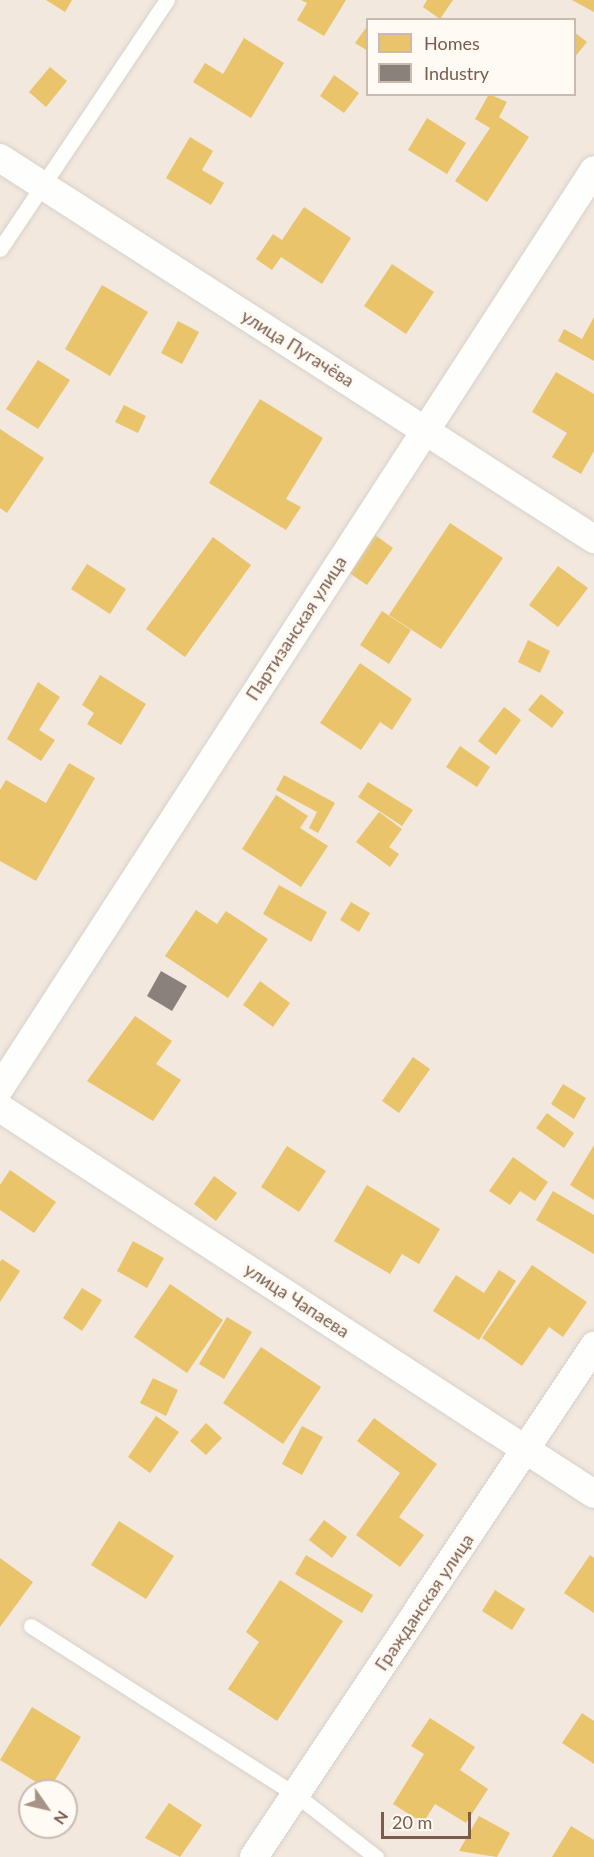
<!DOCTYPE html>
<meta charset="utf-8">
<style>
body{margin:0}
#map{position:relative;width:594px;height:1857px;overflow:hidden;background:#f9f5f0;font-family:Lato,sans-serif}
div>[style]{position:absolute}
[style*='--x']{left:calc(var(--x)*1px);top:calc(var(--y)*1px);width:calc(var(--w)*1px);rotate:calc(var(--a)*1deg)}
.residential>*{inset:0;background:#f2e8de}
.homes>*{inset:0;background:#e9c46a}
.industry>*{inset:0;background:#8a817c}
.roads{filter:drop-shadow(0 0 2px #d7d1cb) drop-shadow(0 0 2px #d7d1cb)}
.lane>*{height:15px;margin:-7.5px;padding:0 7.5px;transform-origin:7.5px;border-radius:7.5px;background:#fefefd}
.street>*{height:28px;margin:-14px;padding:0 14px;transform-origin:14px;border-radius:14px;background:#fefefd}
span{translate:-50% -50%;white-space:nowrap;text-align:center;line-height:1.15;-webkit-text-stroke:6px #fffaf3;paint-order:stroke}
.street-label{font-size:18px;color:#7a5c4d}
.legend{position:absolute;left:366px;top:18px;width:210px;height:78px;box-sizing:border-box;background:#fffaf3;border:2px solid #cabbb1;margin:0;padding:8px 10px;list-style:none;font-size:18px;color:#7a5c4d}
.legend li{display:flex;align-items:center;gap:12px;height:30px}
.legend b{width:30px;border:2px solid #cabbb1}
.north{position:absolute;left:18px;top:1779px;width:60px;height:60px;box-sizing:border-box;background:#fffaf3;border:2px solid #cabbb1;border-radius:50%;rotate:124deg;font-size:16px;font-weight:700;line-height:24px;text-align:center;color:#7a5c4d}
.north::after{content:'';display:block;margin:auto;width:21px;height:27px;background:#a69286;clip-path:polygon(50% 0,100% 100%,50% 72%,0 100%)}
.scale{position:absolute;left:381px;top:1812px;width:90px;height:27px;box-sizing:border-box;border:3px solid #7a5c4d;border-top:0;padding-left:8px;font-size:18px;line-height:21px;white-space:nowrap;color:#7a5c4d;-webkit-text-stroke:4px #fffaf3;paint-order:stroke}
</style>
<div id="map">
<div class="residential">
<div style="clip-path:polygon(evenodd,0 0,594px 0,594px 1857px,0 1857px,0 0,368px 20px,574px 20px,574px 94px,368px 94px,368px 20px,0 0,30px 1791px,66px 1791px,66px 1827px,30px 1827px,30px 1791px)"></div>
</div>
<div class="homes">
<div style="clip-path:polygon(46px 0,72px 0,65px 12px)"></div>
<div style="clip-path:polygon(301px 0,346px 0,324px 36px,297px 20px,307px 3px)"></div>
<div style="clip-path:polygon(427px 0,453px 0,440px 19px,423px 7px)"></div>
<div style="clip-path:polygon(572px 0,594px 0,594px 12px)"></div>
<div style="clip-path:polygon(368px 25px,368px 51px,355px 43px)"></div>
<div style="clip-path:polygon(574px 32px,587px 42px,574px 58px)"></div>
<div style="clip-path:polygon(244px 38px,284px 63px,251px 118px,193px 82px,205px 63px,223px 74px)"></div>
<div style="clip-path:polygon(50px 67px,67px 81px,46px 107px,29px 92px)"></div>
<div style="clip-path:polygon(334px 75px,359px 93px,344px 113px,320px 96px)"></div>
<div style="clip-path:polygon(489px 94px,507px 102px,499px 117px,529px 137px,487px 202px,455px 181px,490px 128px,475px 119px)"></div>
<div style="clip-path:polygon(427px 118px,466px 143px,447px 174px,408px 150px)"></div>
<div style="clip-path:polygon(190px 137px,213px 151px,202px 170px,224px 183px,211px 205px,166px 178px)"></div>
<div style="clip-path:polygon(304px 207px,351px 238px,322px 284px,281px 257px,272px 270px,256px 259px,273px 234px,282px 240px)"></div>
<div style="clip-path:polygon(392px 264px,434px 292px,406px 334px,364px 306px)"></div>
<div style="clip-path:polygon(102px 285px,148px 312px,110px 376px,65px 349px)"></div>
<div style="clip-path:polygon(594px 317px,594px 361px,558px 341px,564px 329px,582px 339px)"></div>
<div style="clip-path:polygon(178px 321px,199px 332px,182px 364px,161px 353px)"></div>
<div style="clip-path:polygon(38px 360px,70px 380px,38px 429px,6px 409px)"></div>
<div style="clip-path:polygon(556px 372px,594px 394px,594px 451px,581px 474px,552px 457px,567px 433px,532px 412px)"></div>
<div style="clip-path:polygon(260px 399px,323px 438px,286px 499px,301px 507px,286px 530px,209px 483px)"></div>
<div style="clip-path:polygon(124px 405px,146px 416px,138px 433px,115px 422px)"></div>
<div style="clip-path:polygon(0 429px,44px 458px,7px 513px,0 508px)"></div>
<div style="clip-path:polygon(450px 523px,503px 558px,441px 649px,389px 615px)"></div>
<div style="clip-path:polygon(368px 530px,393px 548px,367px 585px,342px 568px)"></div>
<div style="clip-path:polygon(213px 537px,251px 565px,185px 657px,146px 629px)"></div>
<div style="clip-path:polygon(87px 564px,126px 589px,110px 614px,71px 589px)"></div>
<div style="clip-path:polygon(558px 566px,588px 588px,558px 627px,529px 605px)"></div>
<div style="clip-path:polygon(382px 611px,411px 630px,389px 664px,360px 645px)"></div>
<div style="clip-path:polygon(528px 640px,550px 651px,540px 673px,518px 662px)"></div>
<div style="clip-path:polygon(360px 663px,412px 699px,392px 730px,380px 722px,361px 750px,320px 723px)"></div>
<div style="clip-path:polygon(100px 675px,146px 704px,121px 745px,87px 724px,94px 713px,82px 705px)"></div>
<div style="clip-path:polygon(38px 682px,60px 697px,39px 730px,55px 740px,41px 761px,7px 739px)"></div>
<div style="clip-path:polygon(541px 694px,564px 712px,552px 728px,528px 710px)"></div>
<div style="clip-path:polygon(504px 707px,521px 720px,496px 755px,478px 741px)"></div>
<div style="clip-path:polygon(460px 746px,490px 767px,477px 787px,446px 767px)"></div>
<div style="clip-path:polygon(69px 763px,95px 778px,36px 881px,0 861px,0 790px,6px 780px,46px 803px)"></div>
<div style="clip-path:polygon(284px 775px,335px 803px,318px 833px,309px 828px,317px 812px,276px 790px)"></div>
<div style="clip-path:polygon(368px 782px,413px 810px,402px 826px,358px 797px)"></div>
<div style="clip-path:polygon(276px 795px,308px 816px,300px 828px,328px 846px,301px 887px,242px 849px)"></div>
<div style="clip-path:polygon(379px 812px,402px 829px,389px 847px,399px 854px,390px 867px,356px 842px)"></div>
<div style="clip-path:polygon(279px 885px,327px 912px,311px 942px,263px 914px)"></div>
<div style="clip-path:polygon(351px 902px,370px 913px,359px 932px,340px 920px)"></div>
<div style="clip-path:polygon(196px 910px,217px 924px,226px 911px,268px 939px,228px 998px,165px 956px)"></div>
<div style="clip-path:polygon(260px 981px,290px 1003px,273px 1027px,243px 1005px)"></div>
<div style="clip-path:polygon(135px 1016px,172px 1041px,156px 1064px,181px 1080px,153px 1121px,87px 1081px)"></div>
<div style="clip-path:polygon(413px 1057px,430px 1069px,399px 1113px,382px 1101px)"></div>
<div style="clip-path:polygon(563px 1084px,586px 1098px,574px 1119px,551px 1104px)"></div>
<div style="clip-path:polygon(547px 1113px,574px 1133px,564px 1148px,536px 1128px)"></div>
<div style="clip-path:polygon(594px 1145px,594px 1200px,570px 1185px)"></div>
<div style="clip-path:polygon(287px 1146px,326px 1171px,299px 1212px,261px 1187px)"></div>
<div style="clip-path:polygon(513px 1157px,548px 1182px,535px 1201px,520px 1191px,510px 1205px,489px 1191px)"></div>
<div style="clip-path:polygon(10px 1170px,56px 1202px,34px 1233px,0 1210px,0 1185px)"></div>
<div style="clip-path:polygon(214px 1176px,237px 1193px,216px 1221px,194px 1204px)"></div>
<div style="clip-path:polygon(367px 1185px,440px 1229px,419px 1264px,402px 1254px,390px 1274px,334px 1241px)"></div>
<div style="clip-path:polygon(553px 1191px,594px 1215px,594px 1254px,536px 1220px)"></div>
<div style="clip-path:polygon(133px 1241px,164px 1258px,147px 1288px,117px 1271px)"></div>
<div style="clip-path:polygon(2px 1259px,20px 1271px,0 1302px,0 1262px)"></div>
<div style="clip-path:polygon(532px 1265px,587px 1302px,563px 1337px,549px 1327px,522px 1366px,482px 1338px)"></div>
<div style="clip-path:polygon(499px 1270px,516px 1281px,479px 1340px,433px 1311px,456px 1275px,484px 1293px)"></div>
<div style="clip-path:polygon(170px 1284px,223px 1320px,187px 1373px,134px 1337px)"></div>
<div style="clip-path:polygon(82px 1288px,102px 1300px,82px 1331px,63px 1318px)"></div>
<div style="clip-path:polygon(227px 1317px,252px 1332px,224px 1379px,199px 1364px)"></div>
<div style="clip-path:polygon(261px 1347px,321px 1387px,283px 1444px,223px 1403px)"></div>
<div style="clip-path:polygon(153px 1378px,178px 1390px,166px 1416px,140px 1403px)"></div>
<div style="clip-path:polygon(156px 1416px,179px 1432px,150px 1473px,128px 1457px)"></div>
<div style="clip-path:polygon(374px 1418px,437px 1464px,399px 1517px,424px 1535px,400px 1567px,356px 1535px,400px 1473px,357px 1441px)"></div>
<div style="clip-path:polygon(206px 1423px,222px 1438px,206px 1455px,190px 1441px)"></div>
<div style="clip-path:polygon(302px 1426px,323px 1437px,302px 1475px,282px 1464px)"></div>
<div style="clip-path:polygon(324px 1520px,347px 1537px,332px 1558px,309px 1540px)"></div>
<div style="clip-path:polygon(119px 1521px,174px 1556px,146px 1599px,91px 1565px)"></div>
<div style="clip-path:polygon(306px 1555px,373px 1595px,362px 1613px,295px 1574px)"></div>
<div style="clip-path:polygon(590px 1555px,594px 1558px,594px 1613px,564px 1593px)"></div>
<div style="clip-path:polygon(0 1558px,33px 1582px,0 1627px)"></div>
<div style="clip-path:polygon(280px 1580px,343px 1621px,277px 1721px,228px 1689px,259px 1642px,246px 1632px)"></div>
<div style="clip-path:polygon(495px 1590px,525px 1609px,512px 1630px,482px 1611px)"></div>
<div style="clip-path:polygon(32px 1707px,81px 1737px,49px 1790px,0 1760px)"></div>
<div style="clip-path:polygon(582px 1713px,594px 1721px,594px 1764px,562px 1743px)"></div>
<div style="clip-path:polygon(430px 1718px,475px 1747px,460px 1770px,488px 1789px,466px 1823px,435px 1804px,423px 1823px,393px 1804px,424px 1754px,411px 1746px)"></div>
<div style="clip-path:polygon(169px 1803px,202px 1825px,180px 1857px,145px 1838px)"></div>
<div style="clip-path:polygon(479px 1816px,510px 1833px,497px 1857px,459px 1851px)"></div>
<div style="clip-path:polygon(571px 1826px,594px 1840px,594px 1857px,552px 1857px)"></div>
</div>
<div class="industry">
<div style="clip-path:polygon(161px 971px,187px 986px,172px 1011px,147px 996px)"></div>
</div>
<div class="roads">
<div class="lane">
<div style="--x:0;--y:249;--w:300;--a:-56.2"></div>
<div style="--x:31;--y:1626;--w:313;--a:32.5"></div>
<div style="--x:295;--y:1794;--w:103;--a:37.9"></div>
</div>
<div class="street">
<div style="--x:0;--y:158;--w:706;--a:32.68"></div>
<div style="--x:0;--y:1088;--w:1093;--a:-57.09"></div>
<div style="--x:0;--y:1108;--w:708;--a:33.02"></div>
<div style="--x:254;--y:1857;--w:614;--a:-56.36"></div>
</div>
</div>
<div class="street-label">
<span style="left:298px;top:348px;rotate:32deg">улица Пугачёва</span>
<span style="left:296px;top:628px;rotate:-57deg">Партизанская улица</span>
<span style="left:297px;top:1300px;rotate:33deg">улица Чапаева</span>
<span style="left:424px;top:1602px;rotate:-56deg">Гражданская улица</span>
</div>
<ul class="legend">
<li><b style="height:16px;background:#e9c46a"></b>Homes</li>
<li><b style="height:16px;background:#8a817c"></b>Industry</li>
</ul>
<div class="north">N</div>
<div class="scale">20 m</div>
</div>
